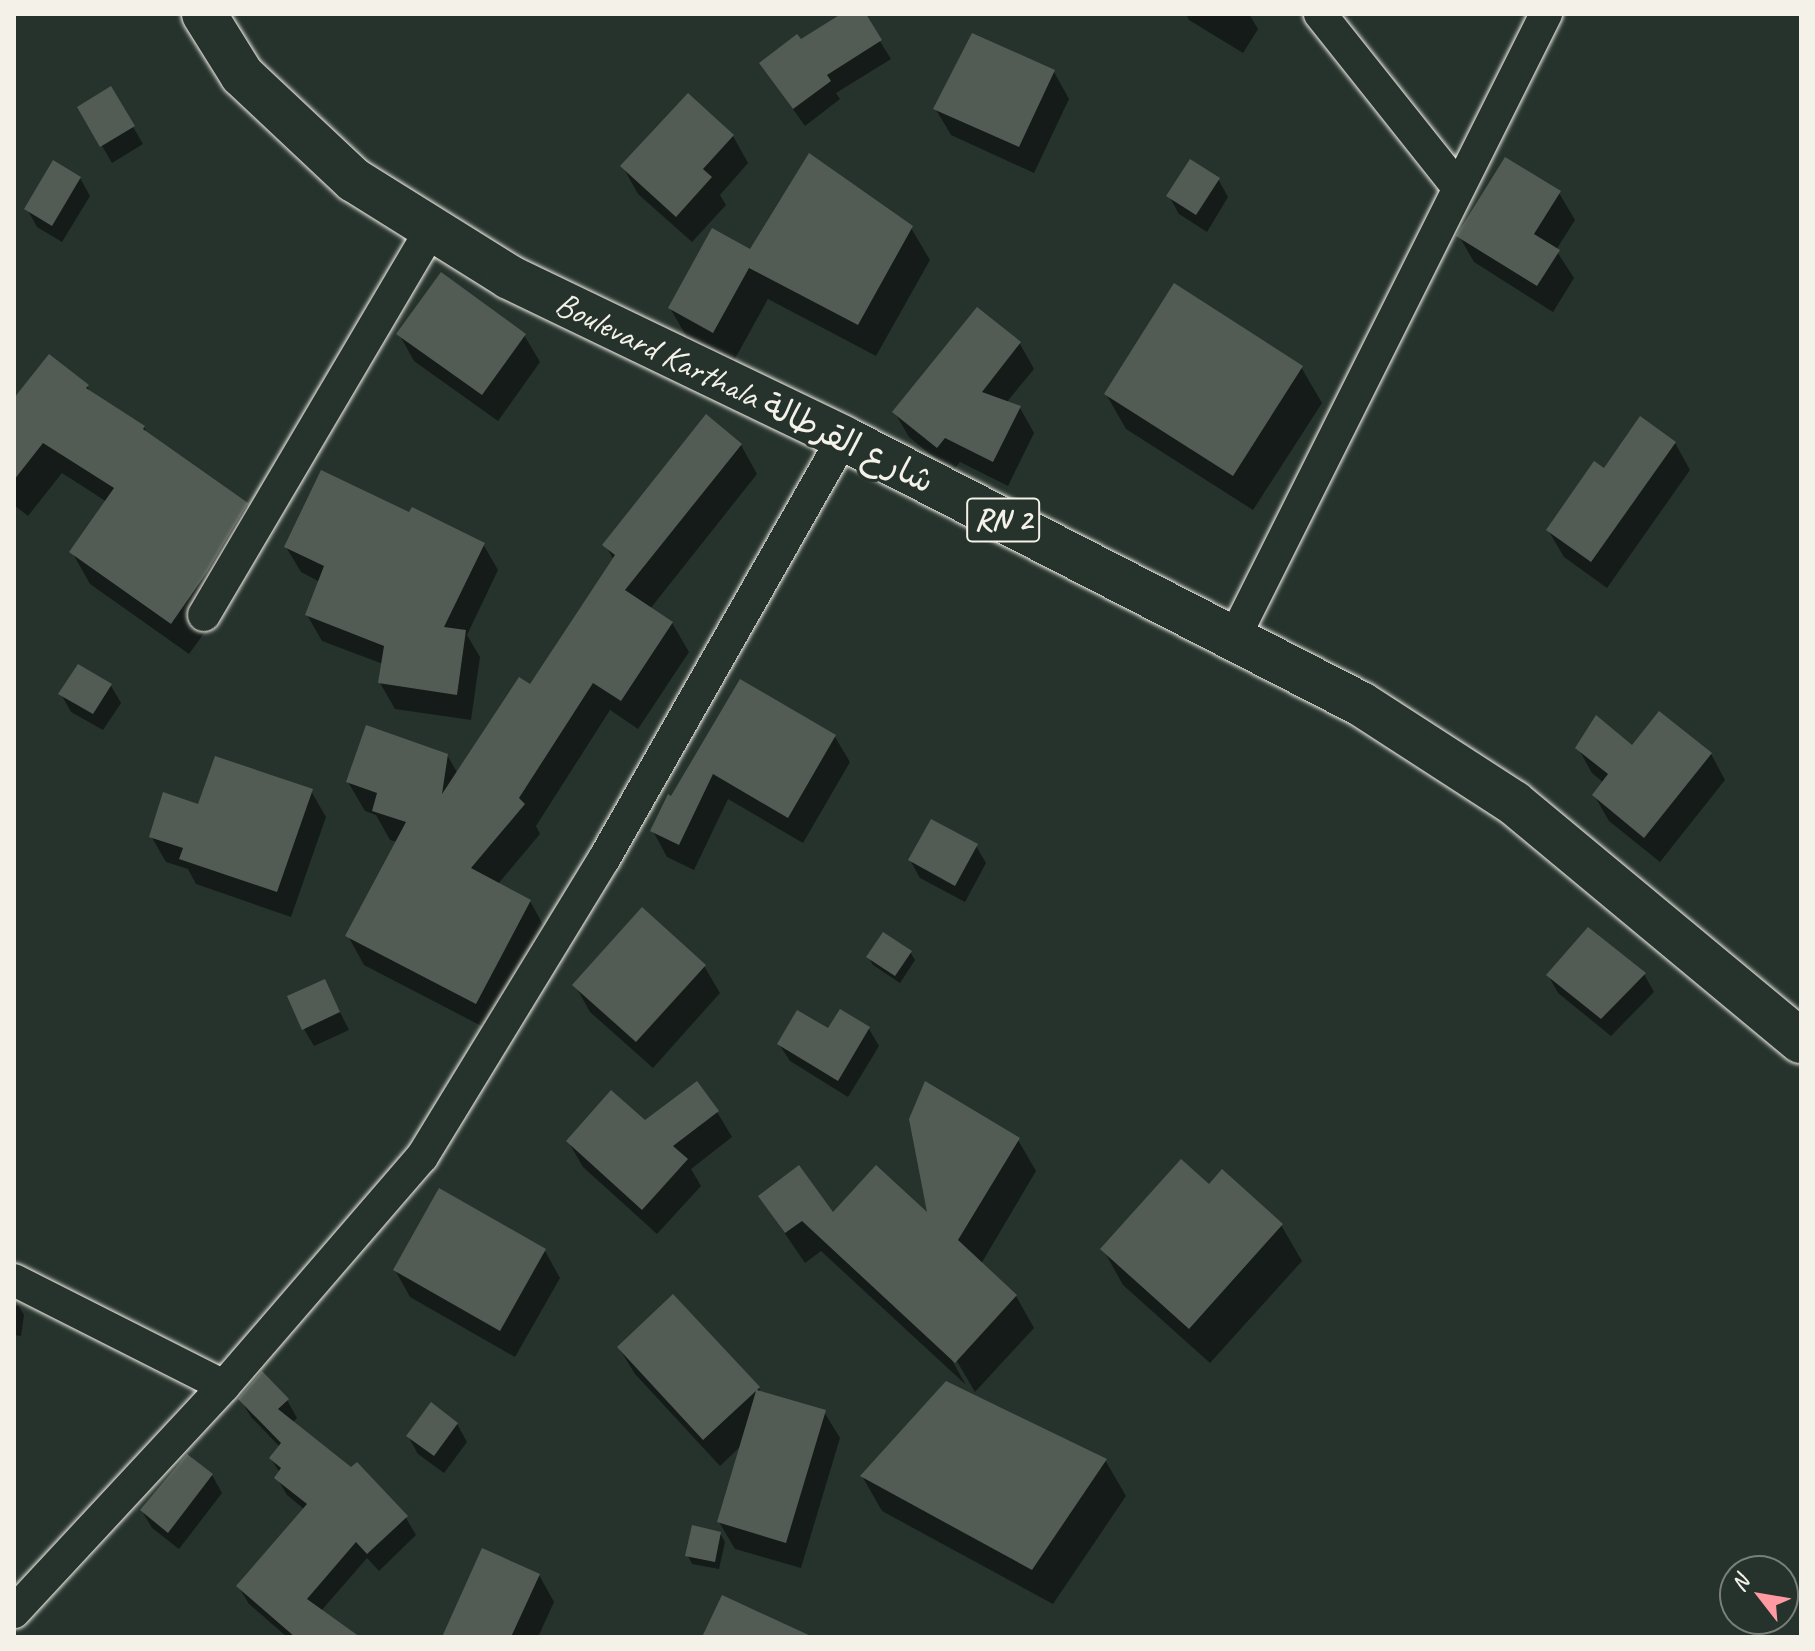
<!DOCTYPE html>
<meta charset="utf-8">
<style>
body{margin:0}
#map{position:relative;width:1815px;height:1651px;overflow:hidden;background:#26332d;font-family:Caveat,"Playpen Sans Arabic",sans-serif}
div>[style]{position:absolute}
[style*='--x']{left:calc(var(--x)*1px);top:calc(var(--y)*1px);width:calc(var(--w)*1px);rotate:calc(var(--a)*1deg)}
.shadow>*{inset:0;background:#0007}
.building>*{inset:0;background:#525c55}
.roads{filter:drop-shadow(0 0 2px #f4f1e8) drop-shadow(0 0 2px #f4f1e8)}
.minor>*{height:32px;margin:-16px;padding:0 16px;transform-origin:16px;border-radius:16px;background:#26332d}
.primary>*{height:44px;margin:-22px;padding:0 22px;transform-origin:22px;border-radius:22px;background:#26332d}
span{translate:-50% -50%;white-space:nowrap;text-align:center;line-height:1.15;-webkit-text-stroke:6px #26332d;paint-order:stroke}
.shield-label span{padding:2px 6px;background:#26332d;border:2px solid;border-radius:6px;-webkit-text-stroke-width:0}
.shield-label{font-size:32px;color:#f4f1e8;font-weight:700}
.street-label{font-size:34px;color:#f4f1e8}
.frame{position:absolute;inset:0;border:16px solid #f4f1e8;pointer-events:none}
.north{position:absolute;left:1719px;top:1555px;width:80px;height:80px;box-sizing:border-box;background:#26332d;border:2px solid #787f78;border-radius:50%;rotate:301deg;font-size:22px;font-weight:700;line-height:32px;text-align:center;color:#f4f1e8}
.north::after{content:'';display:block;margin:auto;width:28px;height:36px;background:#ff9aa2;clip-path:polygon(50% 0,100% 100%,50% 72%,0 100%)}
</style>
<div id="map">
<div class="shadow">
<div style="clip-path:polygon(845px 14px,863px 14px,891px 59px,836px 93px,840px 99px,805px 126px,761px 64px)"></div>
<div style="clip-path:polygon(1186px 14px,1249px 14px,1258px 29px,1243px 53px,1189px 20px)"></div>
<div style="clip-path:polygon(1054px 72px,1069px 99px,1034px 173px,951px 135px,935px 108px)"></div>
<div style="clip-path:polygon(111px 89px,143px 144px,112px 163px,80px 108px)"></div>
<div style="clip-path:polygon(733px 136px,748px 163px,720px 195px,726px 205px,692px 242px,638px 194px,623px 167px)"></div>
<div style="clip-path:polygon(80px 178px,90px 196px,62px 242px,37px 227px,27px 209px)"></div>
<div style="clip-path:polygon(1218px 179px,1228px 197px,1207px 232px,1179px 214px,1169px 196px)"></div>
<div style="clip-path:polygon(1559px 193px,1575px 220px,1556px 250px,1574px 278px,1553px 312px,1474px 262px,1459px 236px)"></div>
<div style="clip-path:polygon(911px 228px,930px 260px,876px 356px,768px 299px,732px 364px,689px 341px,670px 308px,750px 251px)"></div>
<div style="clip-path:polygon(978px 310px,1020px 344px,1034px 369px,1006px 403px,1020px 408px,1034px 433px,1008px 486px,960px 462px,952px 472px,909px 437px,895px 413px)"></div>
<div style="clip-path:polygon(399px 334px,524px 335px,540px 362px,498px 421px,414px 361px)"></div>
<div style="clip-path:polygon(1301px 367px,1322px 403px,1253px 510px,1126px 429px,1106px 394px)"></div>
<div style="clip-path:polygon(87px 386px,92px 395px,144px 427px,148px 435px,246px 504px,265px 536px,225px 604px,189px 654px,90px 584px,72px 552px,107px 502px,62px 473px,28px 516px,14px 505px,14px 401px)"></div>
<div style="clip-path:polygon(1675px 443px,1690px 470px,1607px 588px,1564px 557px,1548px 530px,1604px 471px)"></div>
<div style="clip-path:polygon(741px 445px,757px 474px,650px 609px,672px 623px,689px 652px,638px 729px,610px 710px,536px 826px,540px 834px,498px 884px,530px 901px,546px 930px,493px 1032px,364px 965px,348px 936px,398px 842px,390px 840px,376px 815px,365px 811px,348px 782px,447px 755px,458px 774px,530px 687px,614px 560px,605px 545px)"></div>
<div style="clip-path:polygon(410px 515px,483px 544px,498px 570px,467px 635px,480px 657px,471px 720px,395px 709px,380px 683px,383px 664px,322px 641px,307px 615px,320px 582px,301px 572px,286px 547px)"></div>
<div style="clip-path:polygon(78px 666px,111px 686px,121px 703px,103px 730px,71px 712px,61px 694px)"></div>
<div style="clip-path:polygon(741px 682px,835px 737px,850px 762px,803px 843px,728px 799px,694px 870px,667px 857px,653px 831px)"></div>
<div style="clip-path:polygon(1578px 748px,1711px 754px,1725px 780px,1660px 862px,1609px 821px,1594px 795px,1604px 783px,1592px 773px)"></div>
<div style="clip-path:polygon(311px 791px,326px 817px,291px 917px,196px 884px,188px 869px,166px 862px,151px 836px,200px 807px)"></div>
<div style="clip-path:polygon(976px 846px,986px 863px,965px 902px,920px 878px,910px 860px)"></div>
<div style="clip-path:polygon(910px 952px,915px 960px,900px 983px,873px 965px,868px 957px)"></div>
<div style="clip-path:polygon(704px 966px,720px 993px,653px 1068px,590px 1012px,575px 985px)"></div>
<div style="clip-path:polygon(1644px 974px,1654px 992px,1611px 1036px,1558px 993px,1548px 975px)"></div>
<div style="clip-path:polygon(324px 981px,349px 1030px,314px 1046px,304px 1029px)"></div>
<div style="clip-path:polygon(869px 1029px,879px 1046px,848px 1097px,790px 1061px,779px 1044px,828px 1031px)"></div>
<div style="clip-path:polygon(717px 1112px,732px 1137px,691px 1169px,701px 1186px,657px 1234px,583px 1167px,568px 1141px,644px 1123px)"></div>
<div style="clip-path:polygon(1018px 1140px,1036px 1171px,981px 1264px,1016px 1296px,1034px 1328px,975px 1392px,952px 1353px,949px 1355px,966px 1385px,821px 1251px,805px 1263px,760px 1197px,833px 1215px,930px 1217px)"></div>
<div style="clip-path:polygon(1209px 1187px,1281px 1225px,1302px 1261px,1210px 1363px,1123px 1285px,1103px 1249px)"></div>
<div style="clip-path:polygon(545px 1251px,560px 1278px,515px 1357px,410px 1297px,395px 1270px)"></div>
<div style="clip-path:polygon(14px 1305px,19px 1306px,24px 1315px,21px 1336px,14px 1335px)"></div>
<div style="clip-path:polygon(619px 1348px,759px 1388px,761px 1393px,824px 1412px,840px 1438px,801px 1568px,735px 1549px,719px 1522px,742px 1445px,720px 1466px,635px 1374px)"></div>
<div style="clip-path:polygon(240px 1399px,287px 1400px,297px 1418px,292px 1423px,406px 1518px,416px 1535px,379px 1571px,367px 1558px,321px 1611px,357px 1637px,287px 1637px,249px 1604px,238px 1586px,304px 1509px,287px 1495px,277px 1478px,280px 1473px,271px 1459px,280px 1447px,251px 1417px)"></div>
<div style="clip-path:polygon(457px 1424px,467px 1442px,444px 1473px,418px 1454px,408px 1436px)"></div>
<div style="clip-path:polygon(1105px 1460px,1126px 1496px,1053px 1604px,882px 1511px,862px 1476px)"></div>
<div style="clip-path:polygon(212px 1475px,222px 1493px,179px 1549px,152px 1528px,142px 1511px)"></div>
<div style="clip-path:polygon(720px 1533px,725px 1542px,719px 1569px,692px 1564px,688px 1556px)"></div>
<div style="clip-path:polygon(539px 1575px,554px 1602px,538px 1637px,444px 1637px)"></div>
</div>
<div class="building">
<div style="clip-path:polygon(841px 14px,866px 14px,882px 40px,827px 75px,831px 81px,793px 109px,759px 63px,797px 34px,801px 39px)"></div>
<div style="clip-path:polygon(972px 33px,1055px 70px,1019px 147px,933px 109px)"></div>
<div style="clip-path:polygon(111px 86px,135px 126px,100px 147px,77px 107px)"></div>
<div style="clip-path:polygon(688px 93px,734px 135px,703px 169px,712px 177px,676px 217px,620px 166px)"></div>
<div style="clip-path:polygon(809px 153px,913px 226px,858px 325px,749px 268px,713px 333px,668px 308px,712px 228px,750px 249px)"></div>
<div style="clip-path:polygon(1505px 157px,1561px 191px,1534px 234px,1560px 250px,1537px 286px,1456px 236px)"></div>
<div style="clip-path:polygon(1190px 159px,1220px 178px,1196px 215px,1166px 196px)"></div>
<div style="clip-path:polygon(53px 160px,81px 177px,52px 226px,24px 209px)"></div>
<div style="clip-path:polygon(441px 272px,526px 334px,482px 395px,396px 334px)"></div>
<div style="clip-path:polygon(1174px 283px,1303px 366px,1233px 476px,1104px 394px)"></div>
<div style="clip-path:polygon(977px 307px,1021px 342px,982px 392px,1021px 406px,993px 462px,945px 438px,937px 448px,892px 412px)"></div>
<div style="clip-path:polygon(49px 354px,89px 385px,86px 388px,145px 426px,143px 429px,248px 503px,207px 572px,171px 624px,69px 552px,114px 488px,43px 443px,14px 480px,14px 398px)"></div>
<div style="clip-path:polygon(706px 414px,742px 444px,625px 590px,673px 622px,621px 701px,593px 683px,519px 798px,525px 804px,471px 868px,531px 900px,476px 1004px,345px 936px,406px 822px,372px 811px,377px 793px,346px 782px,366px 725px,448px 754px,442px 794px,519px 677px,530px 684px,615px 555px,602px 545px)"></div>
<div style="clip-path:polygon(1640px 416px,1676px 442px,1591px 562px,1546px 530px,1594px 461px,1604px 468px)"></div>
<div style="clip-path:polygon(321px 470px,409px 512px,412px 507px,485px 543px,444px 627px,466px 630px,457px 695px,378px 683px,384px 646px,305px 615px,324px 566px,284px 547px)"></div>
<div style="clip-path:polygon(78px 664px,112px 684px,93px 714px,58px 694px)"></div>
<div style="clip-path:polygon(740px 679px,836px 735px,788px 818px,713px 774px,679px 845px,650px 831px,668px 794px,671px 796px)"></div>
<div style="clip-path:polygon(1659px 711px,1712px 753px,1644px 838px,1592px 795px,1608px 774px,1575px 748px,1596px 715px,1632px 745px)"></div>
<div style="clip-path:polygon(215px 756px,313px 789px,277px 892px,179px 859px,183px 848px,149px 837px,163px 792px,198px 804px)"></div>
<div style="clip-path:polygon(931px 819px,978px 844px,955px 886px,908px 860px)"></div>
<div style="clip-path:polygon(642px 907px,706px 965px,636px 1042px,572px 985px)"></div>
<div style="clip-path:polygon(1588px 927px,1646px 973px,1601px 1019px,1546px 975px)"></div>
<div style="clip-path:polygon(883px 932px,912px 951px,895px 976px,866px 957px)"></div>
<div style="clip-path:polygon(325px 979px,340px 1012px,302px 1030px,287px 996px)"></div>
<div style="clip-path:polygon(840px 1009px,870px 1027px,838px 1081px,777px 1044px,797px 1010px,828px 1028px)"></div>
<div style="clip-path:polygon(697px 1081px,719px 1111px,673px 1146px,688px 1159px,642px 1210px,566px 1141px,611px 1090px,645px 1120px)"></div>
<div style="clip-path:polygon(925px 1081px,1020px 1138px,958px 1240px,1017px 1295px,955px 1363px,802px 1221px,785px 1233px,758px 1196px,799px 1165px,833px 1212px,876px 1165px,927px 1212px,909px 1119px)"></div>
<div style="clip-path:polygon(1181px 1159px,1209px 1184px,1222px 1169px,1283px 1224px,1189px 1329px,1100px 1249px)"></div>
<div style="clip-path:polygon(439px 1188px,546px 1249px,500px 1331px,393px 1270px)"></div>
<div style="clip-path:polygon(673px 1294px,760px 1387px,757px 1390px,826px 1410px,786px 1543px,717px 1522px,756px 1391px,703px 1440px,617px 1347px)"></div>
<div style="clip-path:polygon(262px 1371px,289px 1399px,278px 1409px,351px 1467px,357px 1462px,408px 1516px,367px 1554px,356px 1542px,307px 1599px,360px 1637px,295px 1637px,236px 1586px,307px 1504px,274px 1478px,281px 1468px,269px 1458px,281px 1443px,238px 1399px)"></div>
<div style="clip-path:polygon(946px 1381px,1107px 1459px,1032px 1570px,860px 1476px)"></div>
<div style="clip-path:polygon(431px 1402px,458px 1423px,434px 1456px,406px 1436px)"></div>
<div style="clip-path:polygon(187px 1454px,213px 1474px,168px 1533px,140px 1510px)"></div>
<div style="clip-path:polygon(692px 1525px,721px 1532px,715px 1562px,685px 1556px)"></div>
<div style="clip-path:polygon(482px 1548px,540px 1574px,511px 1637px,442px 1637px)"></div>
<div style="clip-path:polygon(722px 1595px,813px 1637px,702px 1637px)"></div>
</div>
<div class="roads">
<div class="minor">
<div style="--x:1320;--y:14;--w:220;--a:51.5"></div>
<div style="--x:204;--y:615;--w:449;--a:-59.5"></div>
<div style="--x:1234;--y:638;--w:698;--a:-63.43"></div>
<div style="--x:14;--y:1280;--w:235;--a:26.8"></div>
<div style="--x:14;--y:1612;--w:309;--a:-47.1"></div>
<div style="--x:224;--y:1386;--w:303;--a:-49.2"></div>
<div style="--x:422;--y:1157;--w:349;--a:-58.6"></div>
<div style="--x:604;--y:859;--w:484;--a:-60.4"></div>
</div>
<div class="primary">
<div style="--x:204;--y:14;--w:72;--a:58.1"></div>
<div style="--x:242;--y:75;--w:154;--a:43.2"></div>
<div style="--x:354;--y:180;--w:183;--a:32"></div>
<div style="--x:509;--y:277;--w:371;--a:25.7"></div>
<div style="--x:843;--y:438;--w:582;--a:27.18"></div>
<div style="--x:1361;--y:704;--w:182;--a:32.9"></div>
<div style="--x:1514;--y:803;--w:373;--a:39.7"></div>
</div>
</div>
<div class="shield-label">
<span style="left:1003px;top:520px">RN 2</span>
</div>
<div class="street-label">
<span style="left:745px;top:392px;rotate:26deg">Boulevard Karthala شارع القرطالة</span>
</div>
<div class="frame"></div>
<div class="north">N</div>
</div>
